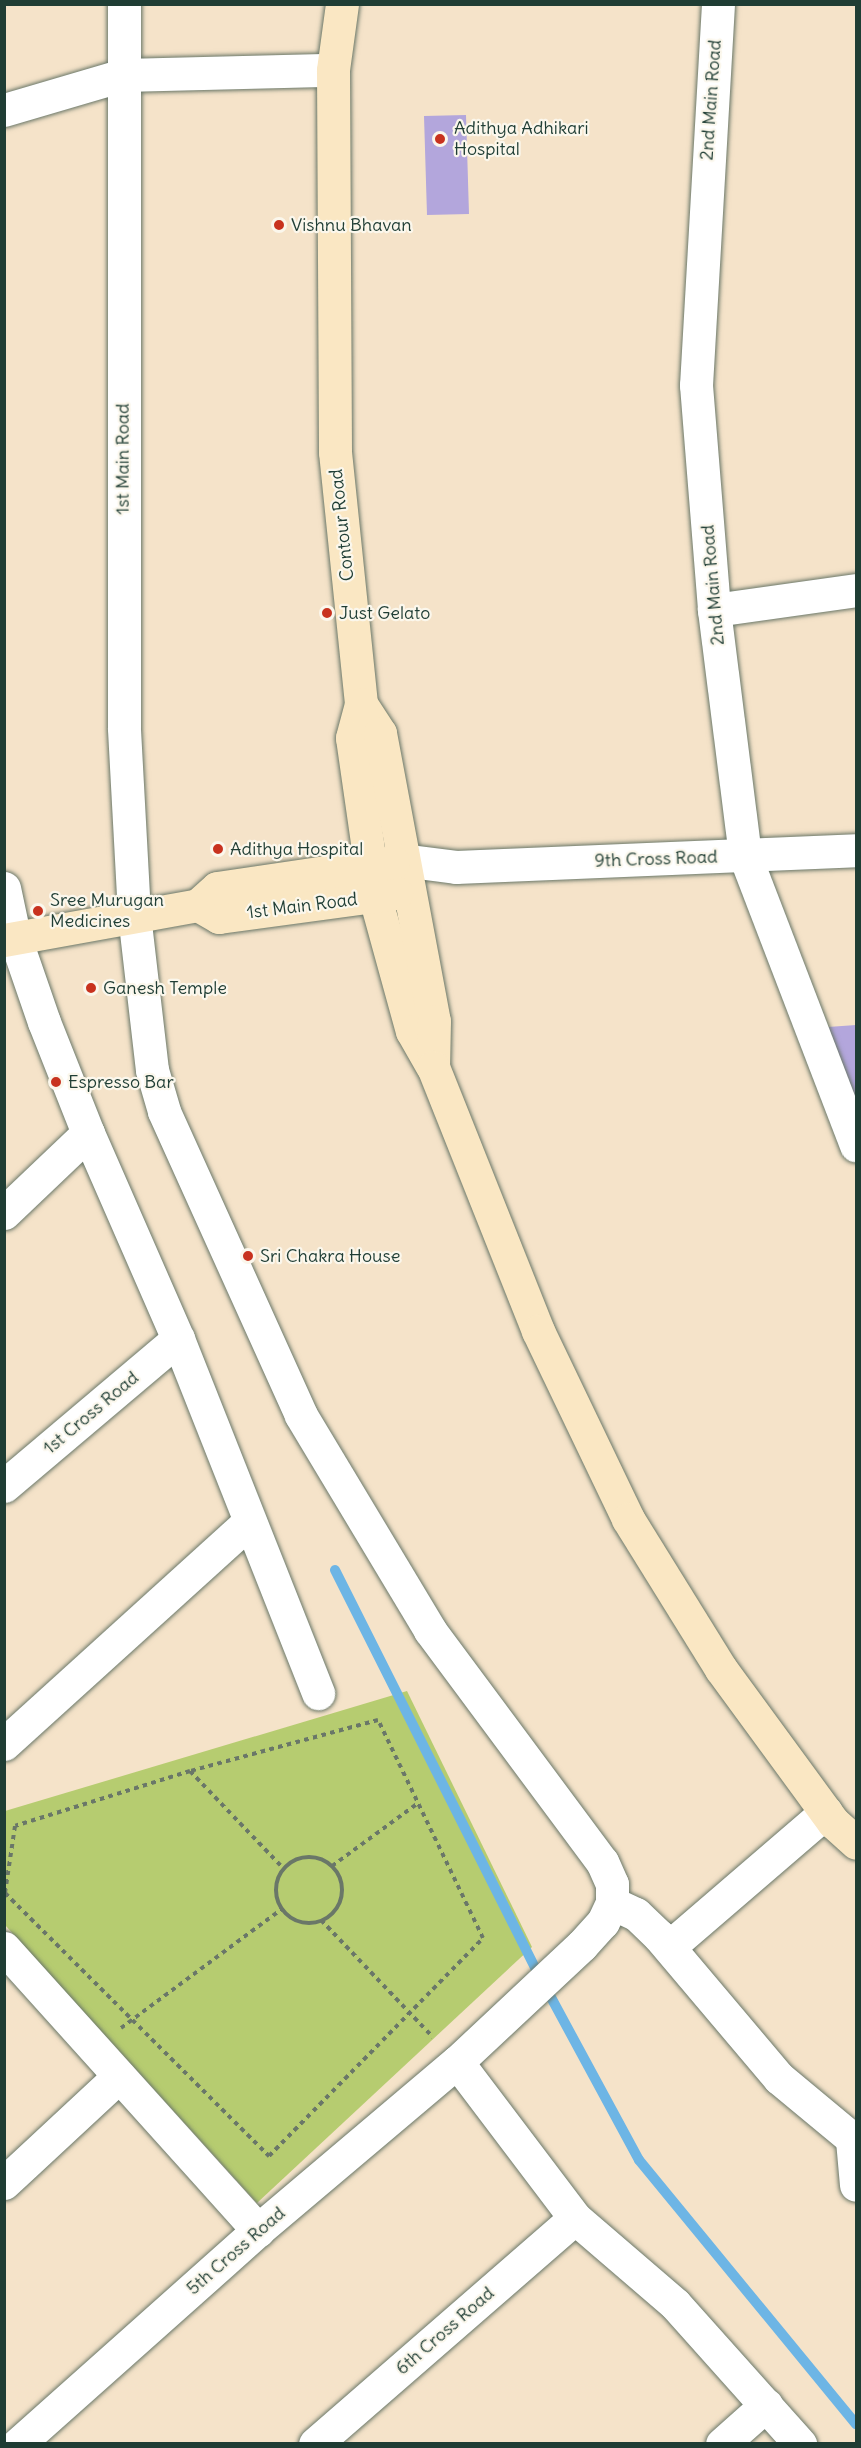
<!DOCTYPE html>
<style>
body{margin:0}
#map{position:relative;width:861px;height:2448px;overflow:hidden;background:#f5e3c9;font-family:Delius,sans-serif}
div>[style]{position:absolute}
[style*='--x']{left:calc(var(--x)*1px);top:calc(var(--y)*1px);width:calc(var(--w)*1px);rotate:calc(var(--a)*1deg)}
.green>*{inset:0;background:#b6cc70}
.stream>*{height:10px;margin:-5px;padding:0 5px;transform-origin:5px;border-radius:5px;background:#6db5e5}
.building>*{inset:0;background:#b3a6dc}
.path>*{height:4px;margin-top:-2px;transform-origin:0;background:repeating-linear-gradient(90deg,#6a7768 0 4.5px,transparent 0 9px)}
.path>.ring{margin:-2px;padding:0;box-sizing:content-box;background:none;border:4px solid #6a7768;border-radius:50%}
.roads{filter:drop-shadow(0 0 2px #6a7768) drop-shadow(0 0 2px #6a7768)}
.street>*{height:33px;margin:-16.5px;padding:0 16.5px;transform-origin:16.5px;border-radius:16.5px;background:#fff}
.secondary>*{height:33px;margin:-16.5px;padding:0 16.5px;transform-origin:16.5px;border-radius:16.5px;background:#fae7c3}
.dots>*{width:16px;height:16px;translate:-50% -50%;box-sizing:border-box;border:3px solid #fbf7ec;border-radius:50%}
span{translate:-50% -50%;white-space:nowrap;text-align:center;line-height:1.15;-webkit-text-stroke:4.5px #fbf7ec;paint-order:stroke}
.street-label{font-size:18px;color:#1f3d34}
.poi-label{font-size:18px;color:#1f3d34}
.left{translate:0 -50%;text-align:left}
.frame{position:absolute;inset:0;border:6px solid #1f3d34;pointer-events:none}
</style>
<div id="map">
<div class="green">
<div style="clip-path:polygon(407px 1691px,532px 1947px,257px 2203px,5px 1925px,5px 1811px)"></div>
</div>
<div class="stream">
<div style="--x:335;--y:1570;--w:456;--a:63.3"></div>
<div style="--x:540;--y:1977;--w:208;--a:61.6"></div>
<div style="--x:639;--y:2160;--w:342;--a:50.6"></div>
</div>
<div class="building">
<div style="clip-path:polygon(466px 115px,469px 214px,427px 215px,424px 116px)"></div>
<div style="clip-path:polygon(856px 1025px,856px 1122px,828px 1027px)"></div>
</div>
<div class="path">
<div style="--x:190;--y:1771;--w:183;--a:162.6"></div>
<div style="--x:15;--y:1826;--w:68;--a:98.5"></div>
<div style="--x:5;--y:1893;--w:373;--a:44.9"></div>
<div style="--x:269;--y:2156;--w:305;--a:-45.5"></div>
<div style="--x:483;--y:1938;--w:242;--a:-115.7"></div>
<div style="--x:378;--y:1720;--w:195;--a:164.8"></div>
<div style="--x:190;--y:1771;--w:136;--a:46.2"></div>
<div class="ring" style="left:276px;top:1857px;width:62px;height:62px"></div>
<div style="--x:332;--y:1866;--w:107;--a:-36.2"></div>
<div style="--x:321;--y:1920;--w:162;--a:46.3"></div>
<div style="--x:121;--y:2028;--w:200;--a:-36.5"></div>
</div>
<div class="roads">
<div class="street">
<div style="--x:718;--y:4;--w:382;--a:93.3"></div>
<div style="--x:696;--y:385;--w:226;--a:85.4"></div>
<div style="--x:714;--y:610;--w:248;--a:82.8"></div>
<div style="--x:745;--y:856;--w:310;--a:69"></div>
<div style="--x:4;--y:110;--w:124;--a:-16.4"></div>
<div style="--x:123;--y:75;--w:210;--a:-1.4"></div>
<div style="--x:714;--y:610;--w:143;--a:-8"></div>
<div style="--x:402;--y:860;--w:54;--a:7.4"></div>
<div style="--x:456;--y:867;--w:400;--a:-2.4"></div>
<div style="--x:4;--y:888;--w:48;--a:78"></div>
<div style="--x:14;--y:935;--w:92;--a:71"></div>
<div style="--x:44;--y:1022;--w:119;--a:68.4"></div>
<div style="--x:88;--y:1133;--w:225;--a:66.4"></div>
<div style="--x:178;--y:1339;--w:381;--a:68.4"></div>
<div style="--x:4;--y:1213;--w:116;--a:-43.6"></div>
<div style="--x:4;--y:1486;--w:228;--a:-40.2"></div>
<div style="--x:4;--y:1744;--w:329;--a:-42.2"></div>
<div style="--x:612;--y:1903;--w:26;--a:25"></div>
<div style="--x:636;--y:1914;--w:32;--a:44"></div>
<div style="--x:659;--y:1936;--w:186;--a:49.8"></div>
<div style="--x:779;--y:2078;--w:100;--a:39.7"></div>
<div style="--x:669;--y:1947;--w:207;--a:-40.7"></div>
<div style="--x:4;--y:1948;--w:380;--a:48"></div>
<div style="--x:457;--y:2062;--w:196;--a:52.9"></div>
<div style="--x:575;--y:2218;--w:132;--a:40.7"></div>
<div style="--x:675;--y:2304;--w:188;--a:48.2"></div>
<div style="--x:852;--y:2140;--w:45;--a:84.9"></div>
<div style="--x:4;--y:2183;--w:157;--a:-42.9"></div>
<div style="--x:18;--y:2444;--w:322;--a:-41.7"></div>
<div style="--x:258;--y:2230;--w:260;--a:-40.2"></div>
<div style="--x:457;--y:2062;--w:171;--a:-43.1"></div>
<div style="--x:582;--y:1945;--w:31;--a:-48"></div>
<div style="--x:603;--y:1922;--w:21;--a:-65"></div>
<div style="--x:612;--y:1903;--w:19;--a:-90"></div>
<div style="--x:612;--y:1884;--w:24;--a:-114"></div>
<div style="--x:602;--y:1862;--w:289;--a:-126.6"></div>
<div style="--x:430;--y:1630;--w:251;--a:-121"></div>
<div style="--x:301;--y:1415;--w:333;--a:-114.3"></div>
<div style="--x:164;--y:1111;--w:43;--a:-106.3"></div>
<div style="--x:152;--y:1070;--w:157;--a:-96.6"></div>
<div style="--x:134;--y:914;--w:187;--a:-93.1"></div>
<div style="--x:124;--y:727;--w:723;--a:-90"></div>
<div style="--x:315;--y:2444;--w:344;--a:-41"></div>
<div style="--x:722;--y:2444;--w:59;--a:-41.6"></div>
</div>
<div class="secondary">
<div style="--x:342;--y:4;--w:67;--a:97.8"></div>
<div style="--x:333;--y:70;--w:382;--a:89.7"></div>
<div style="--x:335;--y:452;--w:253;--a:84.1"></div>
<div style="--x:361;--y:704;--w:35;--a:105"></div>
<div style="--x:352;--y:738;--w:161;--a:81.8"></div>
<div style="--x:375;--y:897;--w:139;--a:74.6"></div>
<div style="--x:412;--y:1031;--w:40;--a:60.3"></div>
<div style="--x:361;--y:704;--w:35;--a:57"></div>
<div style="--x:380;--y:733;--w:293;--a:79.4"></div>
<div style="--x:434;--y:1021;--w:46;--a:91.2"></div>
<div style="--x:433;--y:1067;--w:284;--a:68.3"></div>
<div style="--x:538;--y:1331;--w:208;--a:64.4"></div>
<div style="--x:628;--y:1519;--w:176;--a:58.2"></div>
<div style="--x:721;--y:1669;--w:190;--a:53.8"></div>
<div style="--x:833;--y:1822;--w:31;--a:42"></div>
<div style="--x:198;--y:905;--w:24;--a:30"></div>
<div style="--x:219;--y:917;--w:179;--a:-7.7"></div>
<div style="--x:4;--y:940;--w:197;--a:-10.2"></div>
<div style="--x:198;--y:905;--w:25;--a:-42"></div>
<div style="--x:217;--y:888;--w:178;--a:-8.4"></div>
</div>
</div>
<div class="dots">
<div style="left:440px;top:139px;background:#c8321e"></div>
<div style="left:279px;top:225px;background:#c8321e"></div>
<div style="left:327px;top:613px;background:#c8321e"></div>
<div style="left:218px;top:849px;background:#c8321e"></div>
<div style="left:38px;top:911px;background:#c8321e"></div>
<div style="left:91px;top:988px;background:#c8321e"></div>
<div style="left:56px;top:1082px;background:#c8321e"></div>
<div style="left:248px;top:1256px;background:#c8321e"></div>
</div>
<div class="street-label">
<span style="left:711px;top:100px;rotate:-86deg">2nd Main Road</span>
<span style="left:123px;top:459px;rotate:-90deg">1st Main Road</span>
<span style="left:342px;top:525px;rotate:-96deg">Contour Road</span>
<span style="left:713px;top:585px;rotate:-95deg">2nd Main Road</span>
<span style="left:656px;top:859px;rotate:-2deg">9th Cross Road</span>
<span style="left:302px;top:906px;rotate:-7deg">1st Main Road</span>
<span style="left:91px;top:1413px;rotate:-40deg">1st Cross Road</span>
<span style="left:236px;top:2251px;rotate:-41deg">5th Cross Road</span>
<span style="left:445px;top:2331px;rotate:-41deg">6th Cross Road</span>
</div>
<div class="poi-label">
<span class="left" style="left:454px;top:139px">Adithya Adhikari<br>Hospital</span>
<span class="left" style="left:291px;top:225px">Vishnu Bhavan</span>
<span class="left" style="left:339px;top:613px">Just Gelato</span>
<span class="left" style="left:230px;top:849px">Adithya Hospital</span>
<span class="left" style="left:50px;top:911px">Sree Murugan<br>Medicines</span>
<span class="left" style="left:103px;top:988px">Ganesh Temple</span>
<span class="left" style="left:68px;top:1082px">Espresso Bar</span>
<span class="left" style="left:260px;top:1256px">Sri Chakra House</span>
</div>
<div class="frame"></div>
</div>
